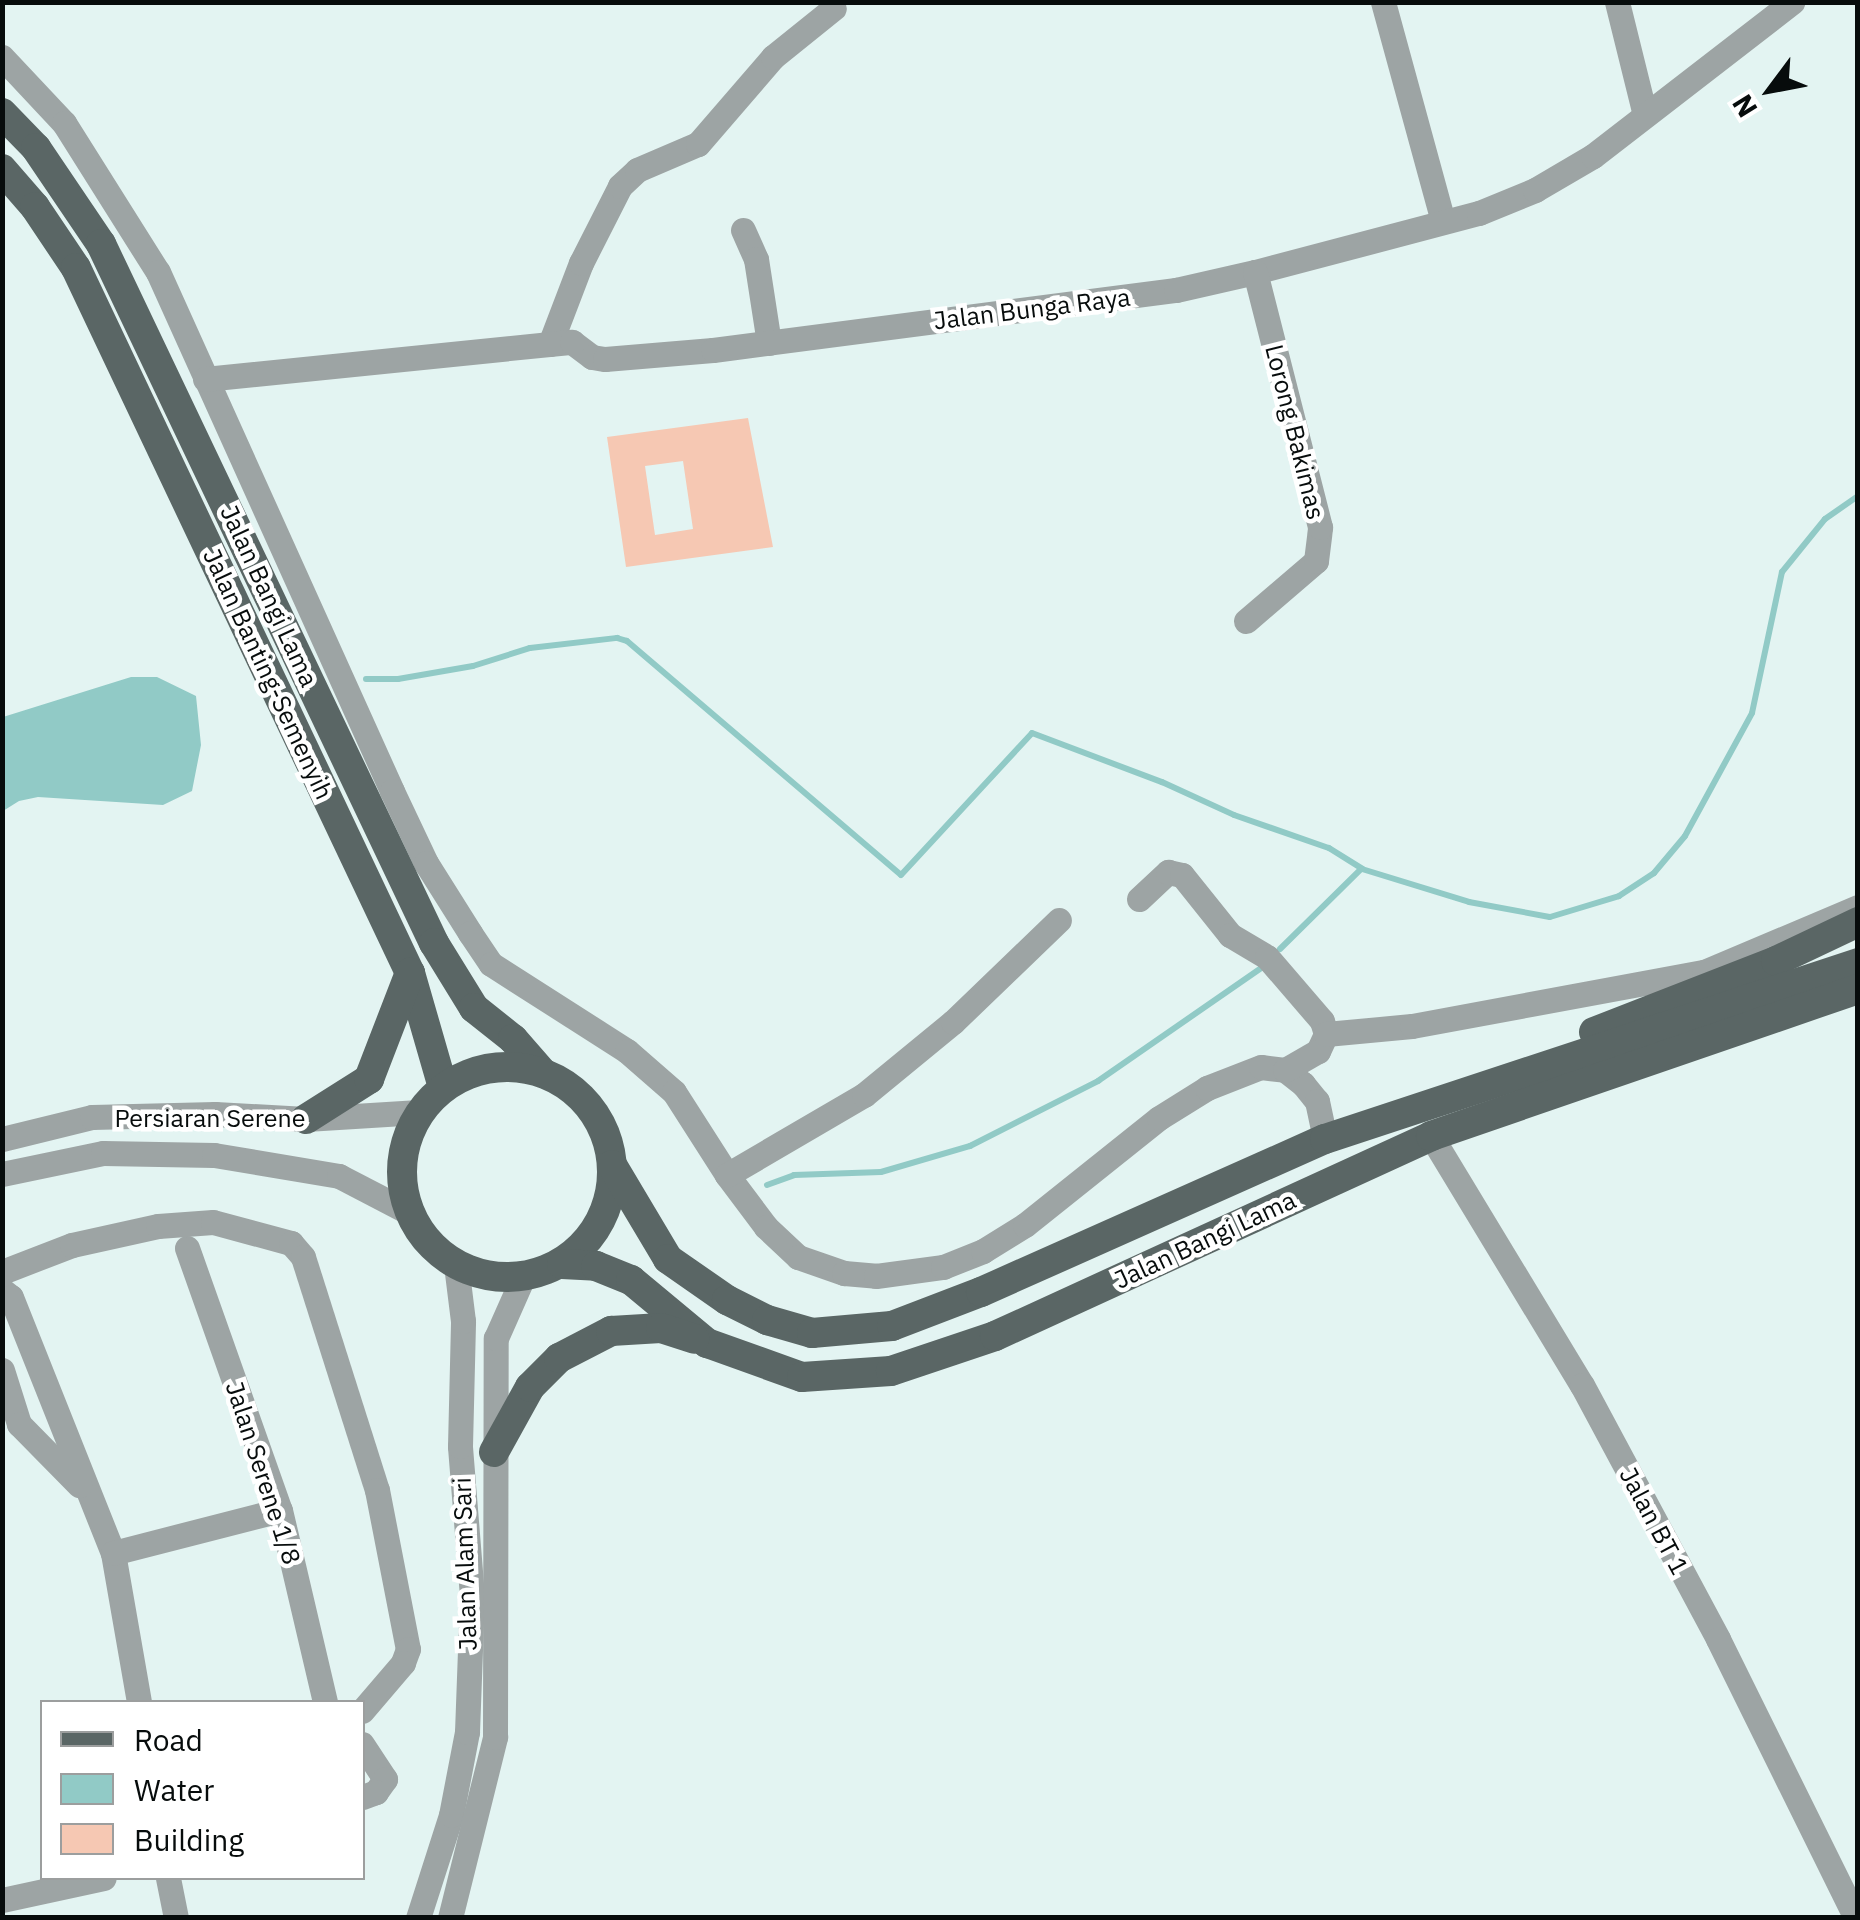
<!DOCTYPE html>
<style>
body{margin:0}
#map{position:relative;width:1860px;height:1920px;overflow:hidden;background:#e3f4f2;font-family:"IBM Plex Sans",sans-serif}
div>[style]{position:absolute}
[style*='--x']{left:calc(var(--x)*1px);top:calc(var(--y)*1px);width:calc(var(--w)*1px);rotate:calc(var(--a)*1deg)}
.water>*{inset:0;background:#91cac6}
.stream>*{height:6px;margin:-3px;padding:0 3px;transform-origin:3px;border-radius:3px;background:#91cac6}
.building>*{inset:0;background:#f6c8b3}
.minor>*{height:25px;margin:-12.5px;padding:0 12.5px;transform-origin:12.5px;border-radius:12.5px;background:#9da4a4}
.major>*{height:30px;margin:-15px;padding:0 15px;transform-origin:15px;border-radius:15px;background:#5a6665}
.major>.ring{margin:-15px;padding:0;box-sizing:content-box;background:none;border:30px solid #5a6665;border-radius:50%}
span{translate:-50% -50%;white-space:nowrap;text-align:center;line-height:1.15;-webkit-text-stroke:9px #fff;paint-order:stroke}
.street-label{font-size:25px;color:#070c0c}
.frame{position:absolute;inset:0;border:5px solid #070c0c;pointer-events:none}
.legend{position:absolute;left:40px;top:1700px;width:325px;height:180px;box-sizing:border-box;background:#fff;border:2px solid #9c9e9e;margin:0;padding:12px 18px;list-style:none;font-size:30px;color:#070c0c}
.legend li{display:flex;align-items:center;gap:20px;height:50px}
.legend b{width:50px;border:2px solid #9c9e9e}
.north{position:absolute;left:1720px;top:40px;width:100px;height:100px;-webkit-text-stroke:8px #fff;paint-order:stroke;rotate:238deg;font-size:28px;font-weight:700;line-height:40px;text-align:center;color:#070c0c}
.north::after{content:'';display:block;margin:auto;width:35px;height:45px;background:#070c0c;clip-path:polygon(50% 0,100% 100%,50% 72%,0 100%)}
</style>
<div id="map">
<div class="water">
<div style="clip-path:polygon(131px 677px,157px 677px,196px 696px,201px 745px,192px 791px,163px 805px,38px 797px,19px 801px,3px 811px,3px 717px)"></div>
</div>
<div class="stream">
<div style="--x:366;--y:679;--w:32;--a:0"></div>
<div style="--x:398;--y:679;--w:76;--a:-9.8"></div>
<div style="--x:473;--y:666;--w:60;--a:-17.5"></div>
<div style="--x:530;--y:648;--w:88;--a:-6.6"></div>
<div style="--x:617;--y:638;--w:10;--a:17"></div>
<div style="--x:627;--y:641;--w:360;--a:40.5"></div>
<div style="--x:901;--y:875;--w:193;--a:-47.3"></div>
<div style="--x:1032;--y:733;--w:139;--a:20.7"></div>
<div style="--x:1162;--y:782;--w:79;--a:24.6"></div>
<div style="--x:1234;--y:815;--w:101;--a:19.2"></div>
<div style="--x:1329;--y:848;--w:39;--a:32"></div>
<div style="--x:1362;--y:869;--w:112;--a:17.1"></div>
<div style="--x:1469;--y:902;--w:82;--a:10.5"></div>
<div style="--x:1550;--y:917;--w:72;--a:-16.9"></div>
<div style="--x:1619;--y:896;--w:42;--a:-33.3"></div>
<div style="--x:1654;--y:873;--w:48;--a:-50"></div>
<div style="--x:1685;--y:836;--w:140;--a:-61.4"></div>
<div style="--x:1752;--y:713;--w:144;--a:-78"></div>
<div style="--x:1782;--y:572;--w:68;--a:-50.9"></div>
<div style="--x:1825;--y:519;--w:40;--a:-34.9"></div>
<div style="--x:1280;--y:949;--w:114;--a:-44.6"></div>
<div style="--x:767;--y:1185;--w:29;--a:-20"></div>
<div style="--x:794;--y:1175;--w:87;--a:-2"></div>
<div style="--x:881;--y:1172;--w:93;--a:-16.3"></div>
<div style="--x:970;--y:1146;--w:144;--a:-26.9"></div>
<div style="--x:1098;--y:1081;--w:206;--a:-34.7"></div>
</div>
<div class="building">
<div style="clip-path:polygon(evenodd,748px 418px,773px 547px,626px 567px,607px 437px,748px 418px,683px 461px,693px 529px,655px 535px,645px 466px,683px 461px)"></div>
</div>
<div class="minor">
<div style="--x:1383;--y:2;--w:227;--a:74.7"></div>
<div style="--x:1617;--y:2;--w:116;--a:76.1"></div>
<div style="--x:2;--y:57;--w:91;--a:46.8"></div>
<div style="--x:64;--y:123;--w:176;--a:57.8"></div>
<div style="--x:158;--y:272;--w:569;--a:65.73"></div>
<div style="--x:392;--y:791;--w:80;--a:64.7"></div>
<div style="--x:426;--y:863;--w:83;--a:57.8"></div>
<div style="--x:470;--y:933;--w:37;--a:56"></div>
<div style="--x:491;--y:964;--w:161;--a:32.6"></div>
<div style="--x:627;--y:1051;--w:62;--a:41.1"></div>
<div style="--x:674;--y:1092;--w:98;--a:57.4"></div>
<div style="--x:727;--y:1175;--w:65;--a:53.1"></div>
<div style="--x:766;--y:1227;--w:44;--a:43.2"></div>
<div style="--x:798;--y:1257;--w:49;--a:19.2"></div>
<div style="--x:844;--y:1273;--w:32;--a:5"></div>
<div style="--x:876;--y:1276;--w:68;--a:-7.7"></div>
<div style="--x:943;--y:1267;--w:43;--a:-21.8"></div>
<div style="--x:983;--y:1251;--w:49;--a:-31.8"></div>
<div style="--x:1025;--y:1225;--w:171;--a:-38.6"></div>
<div style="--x:1159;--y:1118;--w:57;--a:-32"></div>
<div style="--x:1207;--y:1088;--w:58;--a:-21.3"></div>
<div style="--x:1261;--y:1067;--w:24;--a:7"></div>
<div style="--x:1285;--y:1070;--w:23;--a:38"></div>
<div style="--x:1303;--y:1084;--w:22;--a:51"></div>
<div style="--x:1317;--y:1101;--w:39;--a:78"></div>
<div style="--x:743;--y:230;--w:32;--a:66"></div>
<div style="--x:756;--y:259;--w:85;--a:81.2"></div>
<div style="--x:550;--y:344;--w:87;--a:-69.1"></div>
<div style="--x:581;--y:263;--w:86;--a:-63.1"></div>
<div style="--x:620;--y:186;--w:23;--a:-43"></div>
<div style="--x:637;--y:170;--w:66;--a:-23.1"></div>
<div style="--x:698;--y:144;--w:115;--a:-49.2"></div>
<div style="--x:773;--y:57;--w:78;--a:-38.8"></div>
<div style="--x:205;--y:379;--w:369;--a:-5.8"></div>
<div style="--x:572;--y:342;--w:25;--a:37"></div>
<div style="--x:592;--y:357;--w:13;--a:9"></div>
<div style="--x:605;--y:359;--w:108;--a:-4.8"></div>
<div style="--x:713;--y:350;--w:467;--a:-7.4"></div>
<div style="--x:1176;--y:290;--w:81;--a:-12.8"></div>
<div style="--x:1255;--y:272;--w:232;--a:-14.8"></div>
<div style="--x:1479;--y:213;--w:61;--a:-22.3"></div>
<div style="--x:1535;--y:190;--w:67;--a:-30.4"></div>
<div style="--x:1593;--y:156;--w:252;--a:-37.7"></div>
<div style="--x:1246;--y:621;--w:92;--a:-40.6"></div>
<div style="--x:1316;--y:561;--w:34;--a:-83"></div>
<div style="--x:1320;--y:527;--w:263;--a:-104.3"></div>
<div style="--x:1139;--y:899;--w:40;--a:-43"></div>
<div style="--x:1168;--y:872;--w:14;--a:12"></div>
<div style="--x:1182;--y:875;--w:77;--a:51.3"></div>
<div style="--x:1230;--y:935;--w:43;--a:30.7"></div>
<div style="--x:1267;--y:957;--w:84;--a:49.3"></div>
<div style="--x:1322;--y:1021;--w:14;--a:73"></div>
<div style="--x:1326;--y:1034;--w:19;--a:115"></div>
<div style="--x:1318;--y:1051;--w:38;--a:150"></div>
<div style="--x:1326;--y:1034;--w:86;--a:-5.3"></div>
<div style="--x:1412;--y:1026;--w:297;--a:-10.5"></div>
<div style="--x:1704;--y:972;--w:167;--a:-22.9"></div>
<div style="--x:1431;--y:1136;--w:291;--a:58.8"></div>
<div style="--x:1582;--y:1385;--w:288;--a:61.8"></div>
<div style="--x:1718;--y:1639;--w:311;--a:63.7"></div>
<div style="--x:2;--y:1139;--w:93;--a:-13.7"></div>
<div style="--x:92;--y:1117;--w:123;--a:-1.4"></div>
<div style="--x:215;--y:1114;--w:91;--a:3.1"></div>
<div style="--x:306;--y:1119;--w:113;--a:-3.5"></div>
<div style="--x:2;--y:1174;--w:103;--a:-11.7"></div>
<div style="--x:103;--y:1153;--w:111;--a:1"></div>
<div style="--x:214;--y:1155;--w:127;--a:9.5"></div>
<div style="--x:339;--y:1176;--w:80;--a:27.5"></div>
<div style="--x:727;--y:1175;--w:159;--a:-30.3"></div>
<div style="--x:864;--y:1095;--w:115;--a:-39.4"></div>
<div style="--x:953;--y:1022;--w:147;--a:-43.9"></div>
<div style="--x:187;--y:1248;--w:278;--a:70.5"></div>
<div style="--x:280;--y:1510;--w:197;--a:76.8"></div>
<div style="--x:2;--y:1272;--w:75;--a:-21.1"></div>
<div style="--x:72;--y:1245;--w:88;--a:-12.5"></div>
<div style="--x:158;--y:1226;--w:55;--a:-4.2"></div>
<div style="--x:213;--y:1222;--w:81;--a:15.1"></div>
<div style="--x:291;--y:1243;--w:18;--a:49"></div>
<div style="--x:303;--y:1257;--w:244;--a:72.4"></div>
<div style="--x:377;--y:1490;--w:162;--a:79"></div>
<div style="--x:408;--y:1649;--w:15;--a:110"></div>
<div style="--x:403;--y:1663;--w:63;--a:130.5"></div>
<div style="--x:2;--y:1290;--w:11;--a:38"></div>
<div style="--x:11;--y:1297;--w:276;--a:68.3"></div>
<div style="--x:113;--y:1553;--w:151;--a:80.1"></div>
<div style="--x:2;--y:1370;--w:57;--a:72.5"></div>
<div style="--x:19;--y:1424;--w:86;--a:45.5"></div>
<div style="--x:113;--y:1553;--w:172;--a:-14.4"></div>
<div style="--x:362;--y:1744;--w:42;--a:56.7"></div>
<div style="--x:385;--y:1779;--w:16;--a:125"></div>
<div style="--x:376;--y:1792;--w:15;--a:160"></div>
<div style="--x:168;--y:1878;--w:41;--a:78.7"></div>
<div style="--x:2;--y:1900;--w:104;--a:-12.2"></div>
<div style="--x:418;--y:1918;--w:108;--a:-72.2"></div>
<div style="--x:451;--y:1815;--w:85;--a:-79.1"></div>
<div style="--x:467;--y:1732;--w:136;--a:-87.9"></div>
<div style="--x:472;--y:1596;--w:150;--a:-94.6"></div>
<div style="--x:460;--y:1446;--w:125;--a:-88.6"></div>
<div style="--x:463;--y:1321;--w:56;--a:-97.1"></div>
<div style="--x:450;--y:1918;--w:187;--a:-76"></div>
<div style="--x:495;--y:1737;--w:399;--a:-89.9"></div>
<div style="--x:496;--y:1338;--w:67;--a:-66.1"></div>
</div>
<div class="major">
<div style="--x:2;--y:113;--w:49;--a:45.8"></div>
<div style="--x:36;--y:148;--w:116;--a:55.9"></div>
<div style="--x:101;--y:244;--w:774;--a:64.53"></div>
<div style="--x:434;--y:943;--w:76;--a:58.4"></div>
<div style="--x:474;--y:1008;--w:50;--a:38.5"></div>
<div style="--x:513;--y:1039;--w:44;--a:48.7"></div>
<div style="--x:2;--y:169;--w:50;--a:49"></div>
<div style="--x:35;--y:207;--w:73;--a:56.1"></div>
<div style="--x:76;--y:268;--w:780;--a:64.65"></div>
<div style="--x:410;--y:973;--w:119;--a:73.9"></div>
<div style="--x:1594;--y:1032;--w:195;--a:-21.3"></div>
<div style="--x:1776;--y:961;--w:91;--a:-25.4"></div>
<div class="ring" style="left:402px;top:1067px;width:180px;height:180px"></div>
<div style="--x:306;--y:1119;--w:75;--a:-32.4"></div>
<div style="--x:369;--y:1079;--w:114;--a:-68.9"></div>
<div style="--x:612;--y:1165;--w:109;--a:59.2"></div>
<div style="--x:668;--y:1259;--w:72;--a:34.8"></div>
<div style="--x:727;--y:1300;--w:45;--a:26.6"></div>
<div style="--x:767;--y:1320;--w:47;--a:16.1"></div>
<div style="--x:812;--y:1333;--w:80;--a:-5"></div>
<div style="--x:892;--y:1326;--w:95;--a:-20.9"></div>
<div style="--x:981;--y:1292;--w:376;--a:-24"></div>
<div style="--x:1325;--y:1139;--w:561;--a:-18.27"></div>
<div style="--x:562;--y:1264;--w:34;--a:3"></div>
<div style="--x:596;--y:1266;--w:38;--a:22"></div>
<div style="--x:631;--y:1280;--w:99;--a:39.7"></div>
<div style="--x:707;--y:1343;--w:101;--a:19.7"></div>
<div style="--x:802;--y:1377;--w:89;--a:-3.9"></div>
<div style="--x:891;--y:1371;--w:110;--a:-18.6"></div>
<div style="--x:995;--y:1336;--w:480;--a:-24.6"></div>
<div style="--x:1431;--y:1136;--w:452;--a:-19"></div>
<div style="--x:494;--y:1452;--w:74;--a:-61"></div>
<div style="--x:530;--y:1387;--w:41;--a:-45"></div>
<div style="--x:559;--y:1358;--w:59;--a:-27.4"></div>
<div style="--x:611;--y:1331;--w:50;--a:-3.4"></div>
<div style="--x:661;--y:1328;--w:35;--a:18"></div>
</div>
<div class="street-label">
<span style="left:1032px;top:309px;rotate:-7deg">Jalan Bunga Raya</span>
<span style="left:1295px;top:432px;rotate:76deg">Lorong Bakimas</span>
<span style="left:269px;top:596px;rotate:65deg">Jalan Bangi Lama</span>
<span style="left:268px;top:674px;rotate:65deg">Jalan Banting-Semenyih</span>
<span style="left:210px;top:1118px">Persiaran Serene</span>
<span style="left:1205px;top:1240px;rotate:-25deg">Jalan Bangi Lama</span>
<span style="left:263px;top:1473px;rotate:72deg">Jalan Serene 1/8</span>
<span style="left:1654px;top:1521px;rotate:62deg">Jalan BT 1</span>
<span style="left:465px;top:1564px;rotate:-92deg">Jalan Alam Sari</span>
</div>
<div class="frame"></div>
<ul class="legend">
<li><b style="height:12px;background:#5a6665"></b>Road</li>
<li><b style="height:28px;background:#91cac6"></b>Water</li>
<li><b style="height:28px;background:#f6c8b3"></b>Building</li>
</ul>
<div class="north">N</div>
</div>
